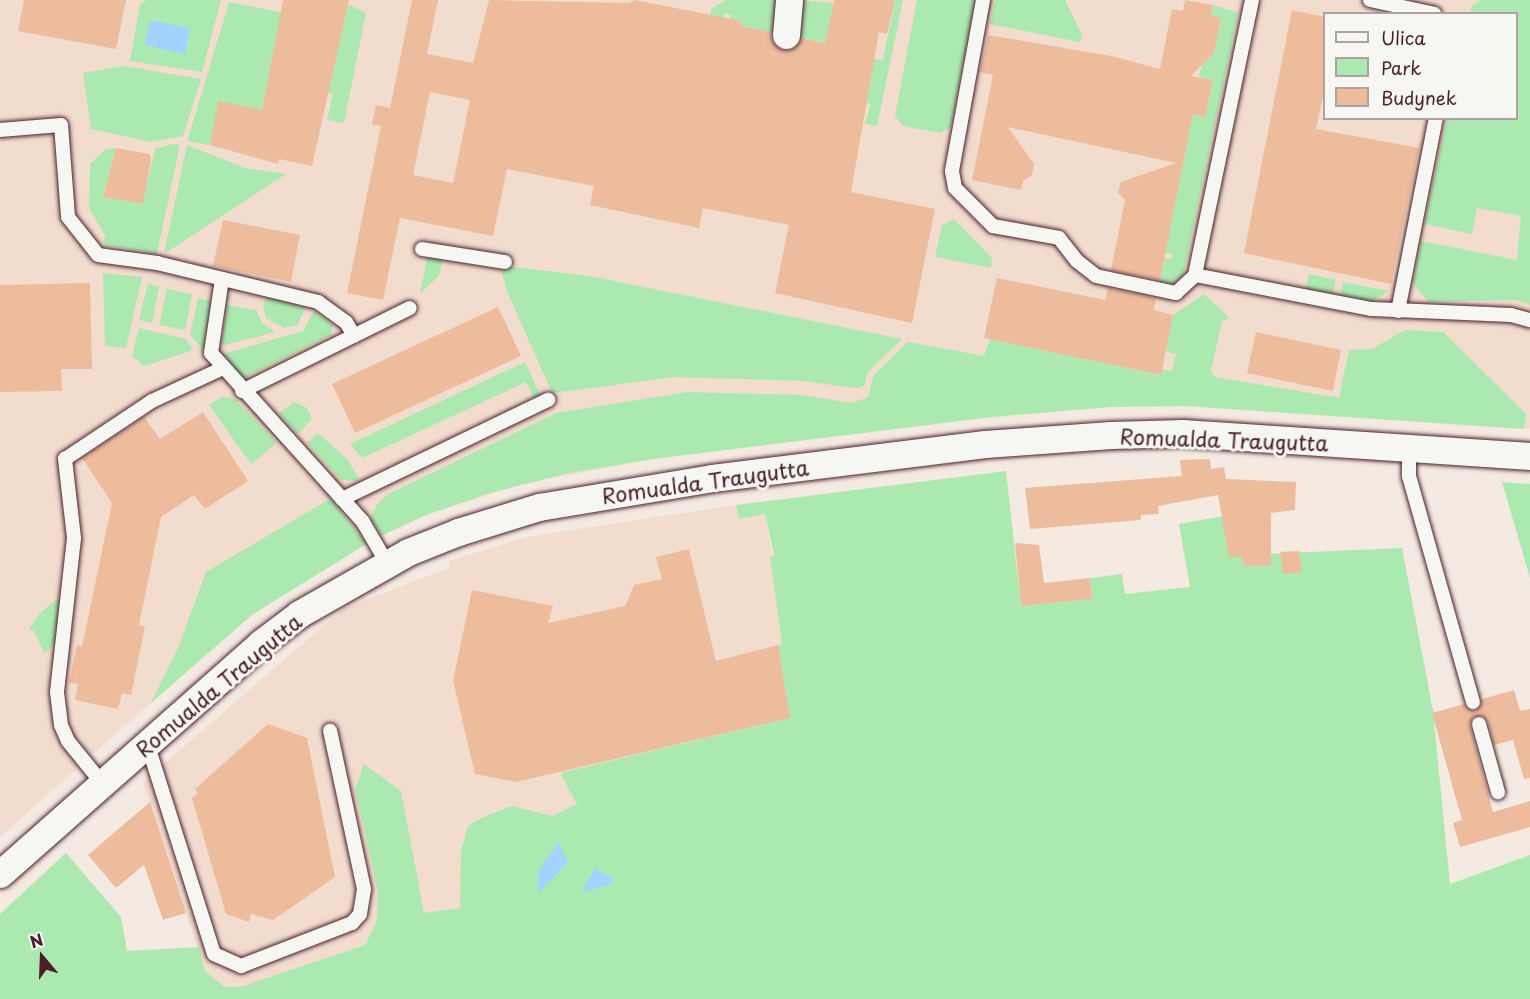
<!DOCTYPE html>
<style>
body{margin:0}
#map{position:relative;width:1530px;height:999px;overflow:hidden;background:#f4eae1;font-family:"Playpen Sans",sans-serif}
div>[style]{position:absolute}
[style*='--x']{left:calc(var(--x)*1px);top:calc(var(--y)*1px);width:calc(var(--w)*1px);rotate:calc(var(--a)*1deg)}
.built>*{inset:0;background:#f2dccd}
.green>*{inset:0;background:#ace9b0}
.water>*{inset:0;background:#a2d3ff}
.building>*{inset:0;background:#edbc9d}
.roads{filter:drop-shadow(0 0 2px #4a1f2b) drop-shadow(0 0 2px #4a1f2b)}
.lane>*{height:14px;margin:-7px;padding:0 7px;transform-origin:7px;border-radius:7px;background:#f6f6f2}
.street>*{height:27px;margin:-13.5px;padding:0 13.5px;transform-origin:13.5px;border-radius:13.5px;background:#f6f6f2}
span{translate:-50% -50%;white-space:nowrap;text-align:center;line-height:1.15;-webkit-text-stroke:6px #f6f6f2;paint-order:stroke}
.street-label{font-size:21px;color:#4a1f2b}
.legend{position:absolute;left:1323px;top:12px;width:195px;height:108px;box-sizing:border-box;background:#f6f6f2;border:2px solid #b1a0a2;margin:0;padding:8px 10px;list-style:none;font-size:18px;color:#4a1f2b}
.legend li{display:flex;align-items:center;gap:12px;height:30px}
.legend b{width:30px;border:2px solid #b1a0a2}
.north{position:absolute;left:12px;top:927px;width:60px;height:60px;-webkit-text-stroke:4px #f6f6f2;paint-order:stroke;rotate:341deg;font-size:16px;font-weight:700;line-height:24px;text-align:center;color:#4a1f2b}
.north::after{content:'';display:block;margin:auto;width:21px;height:27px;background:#4a1f2b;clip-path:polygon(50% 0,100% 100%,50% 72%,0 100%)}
</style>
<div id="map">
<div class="built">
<div style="clip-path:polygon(evenodd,0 0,1530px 0,1530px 429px,1185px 406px,1110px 407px,992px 417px,653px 459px,521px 484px,426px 515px,351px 551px,281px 594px,234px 629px,0 837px,0 0,1324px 14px,1516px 14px,1516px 118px,1324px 118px,1324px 14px)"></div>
<div style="clip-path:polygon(736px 505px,739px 519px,765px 513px,802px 737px,443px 999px,208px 999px,197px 947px,143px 782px,344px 608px,449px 568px,449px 561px,526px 537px)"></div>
</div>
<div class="green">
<div style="clip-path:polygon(147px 0,221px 0,202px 72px,130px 61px,140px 4px)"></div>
<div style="clip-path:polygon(727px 0,781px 0,777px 33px,740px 26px,741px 21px,730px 19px,731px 15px,725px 13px,724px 18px,710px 15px,712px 8px)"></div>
<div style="clip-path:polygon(797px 0,833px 3px,828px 43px,792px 36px)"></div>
<div style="clip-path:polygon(895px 0,903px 0,877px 126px,865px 124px,871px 104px,865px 102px,874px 59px,883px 60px)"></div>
<div style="clip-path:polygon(917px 0,976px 0,951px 127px,940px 133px,903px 126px,895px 116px)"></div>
<div style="clip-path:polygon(995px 0,1065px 0,1082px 35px,1080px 42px,990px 24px)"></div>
<div style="clip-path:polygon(1481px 0,1530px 0,1530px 305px,1516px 300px,1429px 302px,1413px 283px,1421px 241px,1517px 260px,1521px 216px,1477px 208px,1472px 234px,1424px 224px,1447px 119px,1516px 118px,1516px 14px,1470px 13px,1472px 6px)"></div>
<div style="clip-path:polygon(229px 2px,304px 17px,276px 37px,262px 110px,219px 102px,210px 145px,190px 142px,188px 139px)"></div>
<div style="clip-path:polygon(348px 4px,366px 13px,344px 123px,327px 120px,333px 94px,328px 93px)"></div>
<div style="clip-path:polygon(1213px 5px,1238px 13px,1183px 276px,1174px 283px,1160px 282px,1164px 258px,1171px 259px,1172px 254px,1165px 253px,1193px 114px,1205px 117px,1213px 80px,1199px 77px,1202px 65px,1214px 53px,1221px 19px,1211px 16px)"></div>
<div style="clip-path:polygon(123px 66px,201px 79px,183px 136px,151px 142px,91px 129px,83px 73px)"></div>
<div style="clip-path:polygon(172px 144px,180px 145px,157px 254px,106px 245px,103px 241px,106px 237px,89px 208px,90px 164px,106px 149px,116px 148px,103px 196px,142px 204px,155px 149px)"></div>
<div style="clip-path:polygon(187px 145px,245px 168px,286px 174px,164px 254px)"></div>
<div style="clip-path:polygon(954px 219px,992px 258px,991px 268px,935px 257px,942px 225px)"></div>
<div style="clip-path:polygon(428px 254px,443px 257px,439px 276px,420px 293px)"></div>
<div style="clip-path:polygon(505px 266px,589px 276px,902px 339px,868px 372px,864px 386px,857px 388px,802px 381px,675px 377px,552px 393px,506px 289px,502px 271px)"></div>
<div style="clip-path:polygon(103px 273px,142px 277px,126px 348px,105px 346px)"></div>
<div style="clip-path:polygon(1309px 274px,1336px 280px,1333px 294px,1306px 289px)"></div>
<div style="clip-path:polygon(1343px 282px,1389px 291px,1371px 302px,1340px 296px)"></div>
<div style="clip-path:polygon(148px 283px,159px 287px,152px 323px,139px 320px)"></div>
<div style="clip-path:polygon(167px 289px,192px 294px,185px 330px,159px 325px)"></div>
<div style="clip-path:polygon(1204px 294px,1230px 318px,1222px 321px,1211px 371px,1215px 377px,1339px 398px,1349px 350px,1372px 349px,1405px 330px,1443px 332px,1526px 414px,1524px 429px,1185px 406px,1110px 407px,992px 417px,653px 459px,569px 473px,490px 493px,426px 515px,382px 535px,370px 518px,378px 503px,388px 494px,556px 413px,688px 392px,802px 395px,852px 403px,868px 397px,874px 375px,908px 342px,984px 356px,990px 339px,1160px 375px,1162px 369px,1172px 371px,1176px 354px,1166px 351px,1173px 315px)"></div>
<div style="clip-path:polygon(268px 295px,306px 308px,297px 325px,284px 328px,266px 318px,263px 304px)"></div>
<div style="clip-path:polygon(198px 298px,212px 301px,203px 350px,190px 335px)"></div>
<div style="clip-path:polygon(227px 305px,256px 310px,262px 323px,276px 332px,221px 346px)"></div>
<div style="clip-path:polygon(314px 311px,333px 325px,331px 335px,243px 378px,223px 354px,303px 331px)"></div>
<div style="clip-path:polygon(139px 328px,186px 339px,193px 350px,144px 366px,132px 356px)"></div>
<div style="clip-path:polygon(525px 362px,541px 397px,535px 400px,526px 382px,362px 458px,350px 444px)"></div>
<div style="clip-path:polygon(222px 397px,235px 399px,277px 443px,251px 464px,209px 405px)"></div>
<div style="clip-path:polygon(294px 402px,307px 408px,312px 419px,298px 434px,279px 413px)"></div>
<div style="clip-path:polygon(318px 433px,348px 460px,360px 481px,341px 480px,307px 443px)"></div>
<div style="clip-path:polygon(1006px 471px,1021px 606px,1092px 599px,1090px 578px,1122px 574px,1125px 594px,1190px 587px,1179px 524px,1235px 514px,1243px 555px,1402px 548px,1433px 711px,1450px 884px,1530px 855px,1530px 999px,0 999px,0 914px,66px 853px,121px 917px,127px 951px,199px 947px,205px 971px,224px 987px,241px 987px,365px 945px,377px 921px,378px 892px,355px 789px,364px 764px,401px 791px,424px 913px,460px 908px,461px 851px,468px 826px,479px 819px,512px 806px,552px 816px,577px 804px,561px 775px,564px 772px,790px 718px,778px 645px,782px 644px,770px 556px,774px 555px,765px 514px,739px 519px,736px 505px)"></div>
<div style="clip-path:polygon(1502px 482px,1530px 484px,1530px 578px)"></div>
<div style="clip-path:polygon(330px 499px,368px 543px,253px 614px,151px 703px,178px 648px,206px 572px)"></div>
<div style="clip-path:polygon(63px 594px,56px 644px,44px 653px,34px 631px,29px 629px,40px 613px)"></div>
</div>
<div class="water">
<div style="clip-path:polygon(150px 20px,190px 28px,185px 54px,145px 45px)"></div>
<div style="clip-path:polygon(558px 842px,568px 862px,539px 893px,537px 874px)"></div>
<div style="clip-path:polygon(595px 868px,614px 879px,611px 884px,581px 893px)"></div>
</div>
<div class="building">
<div style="clip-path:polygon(24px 0,126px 0,116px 49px,18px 31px)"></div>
<div style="clip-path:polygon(283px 0,349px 0,312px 166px,279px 159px,278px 164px,210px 145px,218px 101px,262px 110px)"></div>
<div style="clip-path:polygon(evenodd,412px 0,438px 0,427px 54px,473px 63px,489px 0,629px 3px,635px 0,741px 21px,740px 26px,770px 32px,772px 42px,785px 51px,793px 49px,801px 38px,825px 43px,834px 0,895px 0,887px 34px,879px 32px,851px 192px,935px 209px,912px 323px,775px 293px,789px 225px,703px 208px,699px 228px,590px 205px,594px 186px,507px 169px,493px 236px,400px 218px,383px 300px,347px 293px,381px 126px,372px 124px,376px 105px,390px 108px,412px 0,430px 92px,470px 100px,453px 183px,413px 175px,430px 92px)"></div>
<div style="clip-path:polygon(1185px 0,1213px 5px,1211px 16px,1221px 18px,1214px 53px,1191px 76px,1213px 80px,1205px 117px,1193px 114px,1160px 280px,1111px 270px,1125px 200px,1118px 193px,1121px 182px,1176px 163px,1008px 127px,1034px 164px,1032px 175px,1023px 181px,1021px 190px,972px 180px,993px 75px,980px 72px,988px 35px,1111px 56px,1160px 69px,1172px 9px,1183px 11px)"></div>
<div style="clip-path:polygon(1292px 10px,1324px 17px,1324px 92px,1316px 129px,1419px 148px,1391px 284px,1244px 253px)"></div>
<div style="clip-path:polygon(116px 148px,149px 154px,151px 160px,143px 204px,103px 197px)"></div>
<div style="clip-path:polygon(223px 220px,300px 235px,291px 282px,213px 266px)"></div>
<div style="clip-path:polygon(997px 278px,1105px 300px,1108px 288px,1156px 298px,1154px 310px,1173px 315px,1161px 375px,984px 338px)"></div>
<div style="clip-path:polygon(90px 283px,92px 369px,61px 369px,62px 391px,0 392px,0 285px)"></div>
<div style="clip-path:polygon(498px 307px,521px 356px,355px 433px,332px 384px)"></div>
<div style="clip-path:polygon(1256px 332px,1341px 350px,1333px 391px,1247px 373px)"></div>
<div style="clip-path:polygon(203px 412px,248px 481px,205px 509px,194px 495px,161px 517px,139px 625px,145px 626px,131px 695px,122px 693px,118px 709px,75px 700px,78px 684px,69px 683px,77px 645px,82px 647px,112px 503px,82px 458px,144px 417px,160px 439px)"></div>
<div style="clip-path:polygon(1210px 459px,1211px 469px,1224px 467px,1226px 479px,1296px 482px,1295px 510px,1271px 513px,1271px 565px,1244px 566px,1242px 556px,1229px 558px,1218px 495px,1158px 506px,1159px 514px,1141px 515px,1141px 520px,1030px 529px,1025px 488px,1182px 476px,1180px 460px)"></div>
<div style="clip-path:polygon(1015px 543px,1039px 545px,1044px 583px,1090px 578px,1092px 599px,1021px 606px)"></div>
<div style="clip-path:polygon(689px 549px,716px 661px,778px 645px,790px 718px,516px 782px,475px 774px,453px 681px,472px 590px,553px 606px,548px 623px,625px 606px,634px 585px,662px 579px,656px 557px)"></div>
<div style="clip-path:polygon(1299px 551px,1302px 572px,1283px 574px,1280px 552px)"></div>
<div style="clip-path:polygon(1514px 690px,1520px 711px,1530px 709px,1530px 778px,1524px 779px,1513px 740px,1494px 745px,1488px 722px,1482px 716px,1473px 717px,1470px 726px,1493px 812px,1530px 801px,1530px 827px,1460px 847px,1453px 823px,1462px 820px,1432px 713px,1464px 704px,1475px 711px,1482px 699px)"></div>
<div style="clip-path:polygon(268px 724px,307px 738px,335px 877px,273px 920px,251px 914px,249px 922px,226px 914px,192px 798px,198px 793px,195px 789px)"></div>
<div style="clip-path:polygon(150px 802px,186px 913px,163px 920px,144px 865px,116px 888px,88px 855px)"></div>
</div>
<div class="roads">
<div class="lane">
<div style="--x:983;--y:0;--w:174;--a:100.3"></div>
<div style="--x:952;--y:171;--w:17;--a:80"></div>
<div style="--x:955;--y:188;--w:54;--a:45"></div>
<div style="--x:993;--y:226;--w:67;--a:10.3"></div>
<div style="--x:1059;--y:238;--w:29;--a:52"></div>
<div style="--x:1077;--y:261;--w:24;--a:38"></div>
<div style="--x:1096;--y:276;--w:82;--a:12"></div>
<div style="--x:1176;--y:293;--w:26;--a:-43"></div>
<div style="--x:1195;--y:275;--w:281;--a:-78.3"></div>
<div style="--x:1370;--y:0;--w:66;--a:12.2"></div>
<div style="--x:0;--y:130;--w:61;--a:-4.7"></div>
<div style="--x:61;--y:125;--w:92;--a:85.6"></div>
<div style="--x:68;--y:217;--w:48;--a:51.7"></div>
<div style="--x:98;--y:255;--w:60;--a:7.7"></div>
<div style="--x:157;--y:263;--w:166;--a:13.6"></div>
<div style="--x:318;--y:302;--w:34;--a:36"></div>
<div style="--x:346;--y:322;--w:16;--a:60"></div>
<div style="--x:422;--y:249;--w:84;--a:8.9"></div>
<div style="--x:1195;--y:275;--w:180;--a:10.9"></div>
<div style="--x:1372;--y:309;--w:139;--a:2.5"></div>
<div style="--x:1511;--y:315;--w:20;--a:15"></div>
<div style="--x:222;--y:279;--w:75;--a:98.5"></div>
<div style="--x:211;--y:353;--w:227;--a:48"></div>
<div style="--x:363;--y:522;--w:48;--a:59.7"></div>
<div style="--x:1398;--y:311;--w:197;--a:-78.9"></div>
<div style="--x:242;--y:391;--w:187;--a:-26.3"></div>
<div style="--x:1409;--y:448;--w:28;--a:90"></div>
<div style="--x:1409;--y:476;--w:235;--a:74.2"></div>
<div style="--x:342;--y:499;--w:229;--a:-25.7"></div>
<div style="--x:1479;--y:724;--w:71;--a:74.4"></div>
<div style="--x:147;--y:743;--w:221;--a:72.4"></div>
<div style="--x:214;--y:954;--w:30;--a:24"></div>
<div style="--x:241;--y:966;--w:119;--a:-21.2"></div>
<div style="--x:352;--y:923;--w:12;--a:-48"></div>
<div style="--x:360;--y:914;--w:25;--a:-81"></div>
<div style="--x:364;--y:889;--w:162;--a:-102.1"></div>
<div style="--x:102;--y:783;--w:54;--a:-129"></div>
<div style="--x:68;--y:741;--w:17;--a:-114"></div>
<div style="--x:61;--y:725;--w:33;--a:-97"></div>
<div style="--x:57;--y:692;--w:155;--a:-83.7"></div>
<div style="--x:74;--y:538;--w:80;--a:-96.5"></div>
<div style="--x:65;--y:459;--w:105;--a:-33.7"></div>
<div style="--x:152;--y:401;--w:76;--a:-24.9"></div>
</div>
<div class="street">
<div style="--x:786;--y:35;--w:35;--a:-85"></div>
<div style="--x:0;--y:874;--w:349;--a:-41.5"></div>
<div style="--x:261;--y:643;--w:48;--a:-37.3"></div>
<div style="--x:299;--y:614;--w:125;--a:-29.6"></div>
<div style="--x:408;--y:552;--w:54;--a:-21.8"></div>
<div style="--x:458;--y:532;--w:85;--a:-17.2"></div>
<div style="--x:539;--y:507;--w:175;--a:-9.5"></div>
<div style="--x:712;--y:478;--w:275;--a:-7.1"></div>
<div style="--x:985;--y:444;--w:126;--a:-4.1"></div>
<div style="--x:1111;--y:435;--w:72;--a:-1.6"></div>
<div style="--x:1183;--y:433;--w:348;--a:3.8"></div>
</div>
</div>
<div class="street-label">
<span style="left:1224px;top:439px;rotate:2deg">Romualda Traugutta</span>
<span style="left:705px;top:481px;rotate:-8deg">Romualda Traugutta</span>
<span style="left:218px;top:685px;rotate:-40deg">Romualda Traugutta</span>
</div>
<ul class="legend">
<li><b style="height:8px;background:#f6f6f2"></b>Ulica</li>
<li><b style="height:16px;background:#ace9b0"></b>Park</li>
<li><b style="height:16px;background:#edbc9d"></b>Budynek</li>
</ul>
<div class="north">N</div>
</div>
